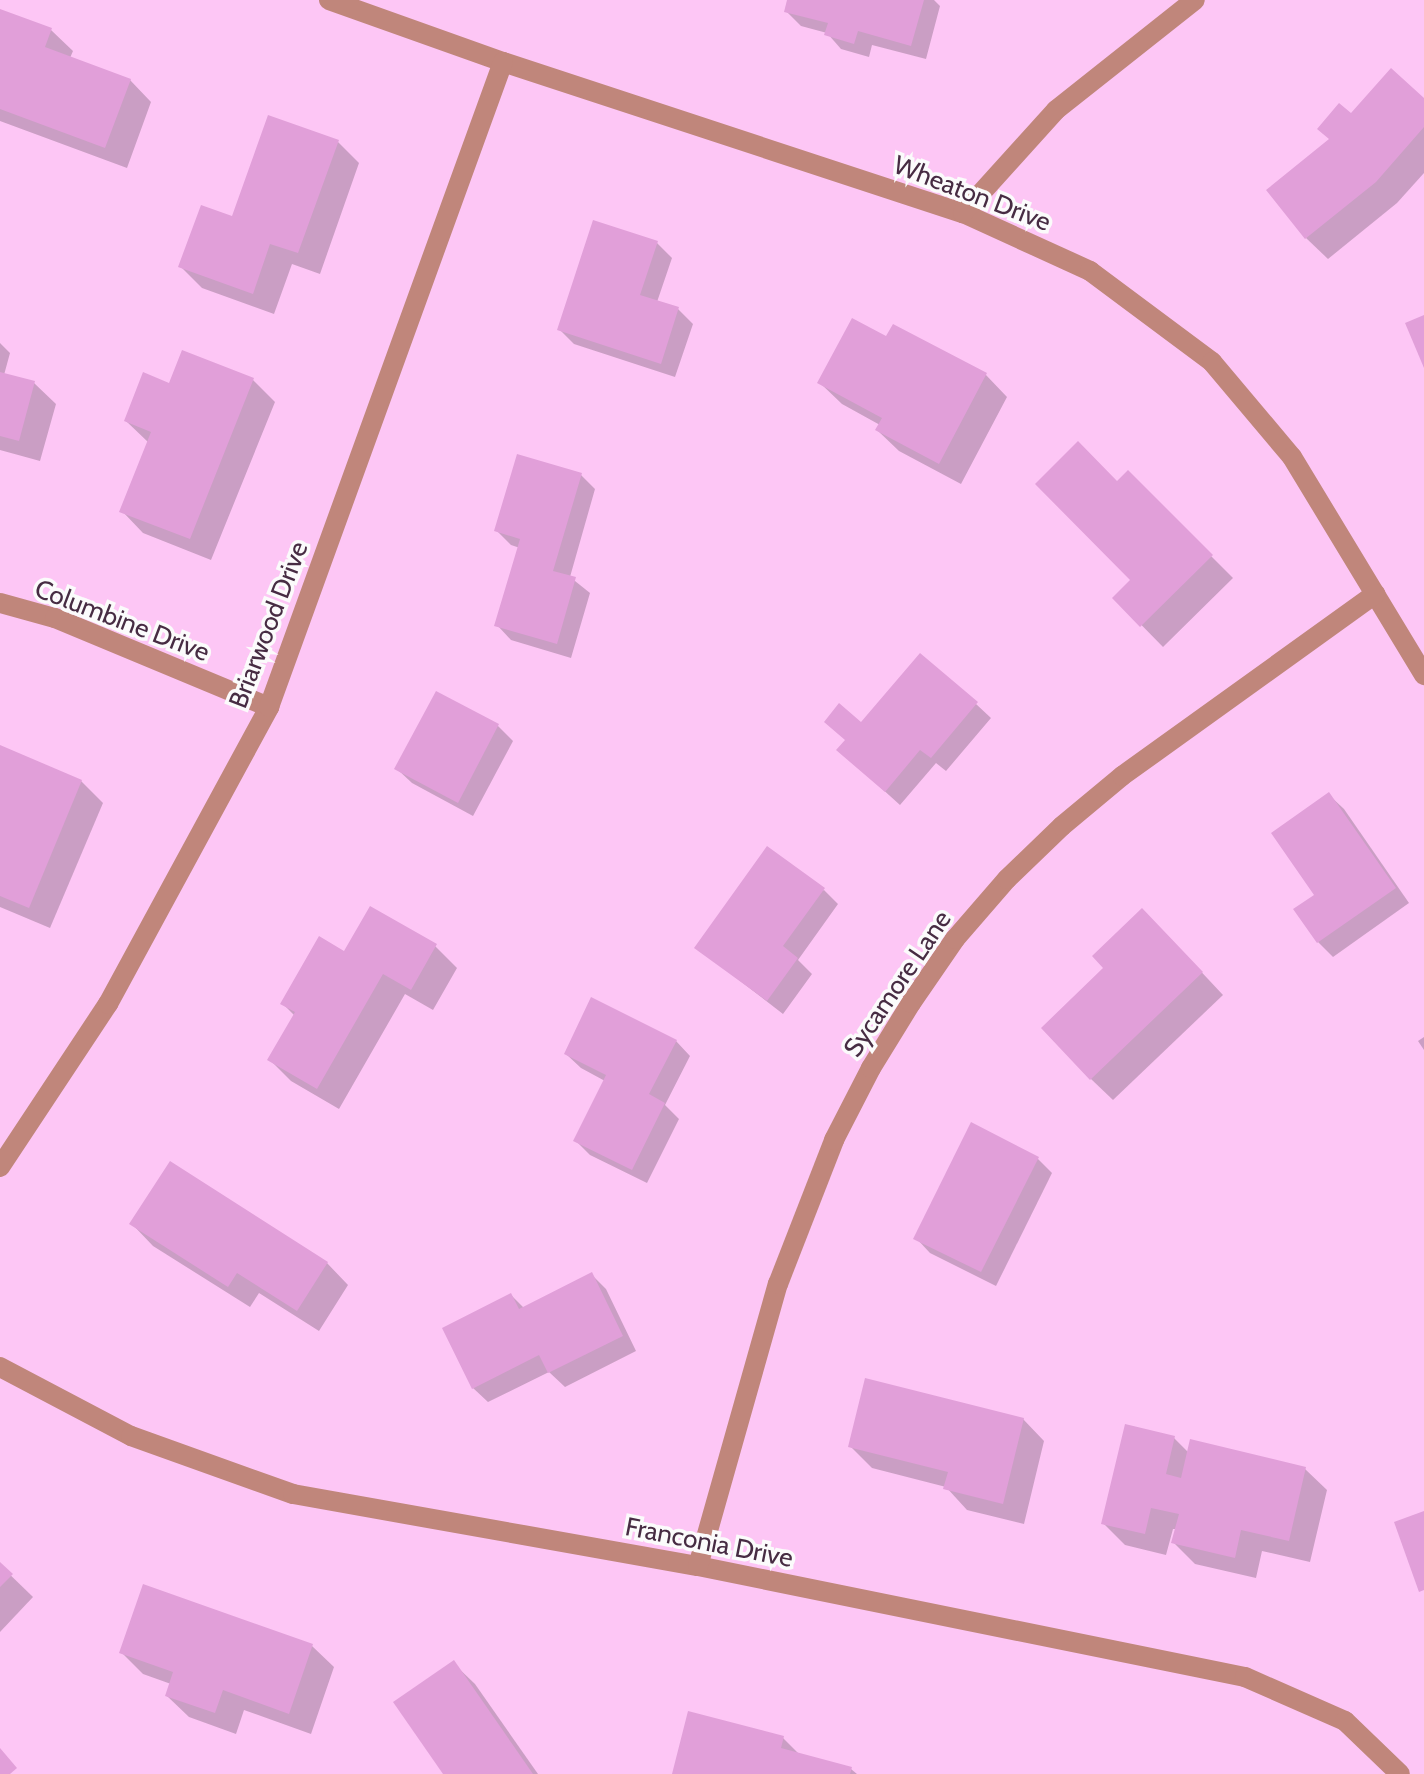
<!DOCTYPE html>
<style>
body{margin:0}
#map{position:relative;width:1424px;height:1774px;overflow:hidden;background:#fdc6f5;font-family:Cabin,sans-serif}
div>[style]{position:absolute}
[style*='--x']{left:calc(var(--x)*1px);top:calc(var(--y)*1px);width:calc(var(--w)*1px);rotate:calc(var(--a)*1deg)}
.shadow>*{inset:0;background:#0003}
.building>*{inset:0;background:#e19fd9}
.street>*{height:20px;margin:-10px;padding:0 10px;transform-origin:10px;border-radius:10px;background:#c0867b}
span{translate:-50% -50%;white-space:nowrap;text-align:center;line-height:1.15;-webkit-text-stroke:7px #fbfbfb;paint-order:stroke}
.street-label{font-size:26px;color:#472c43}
</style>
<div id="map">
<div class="shadow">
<div style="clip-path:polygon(789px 0,934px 0,940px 6px,926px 59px,872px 45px,869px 57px,841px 49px,827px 33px,801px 26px,786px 11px)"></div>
<div style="clip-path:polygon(0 11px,51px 30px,73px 51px,70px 58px,130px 80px,151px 102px,127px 168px,0 121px)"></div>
<div style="clip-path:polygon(1424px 100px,1424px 173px,1397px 203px,1328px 259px,1306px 238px,1331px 140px,1351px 116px)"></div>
<div style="clip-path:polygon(338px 142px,359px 163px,320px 274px,292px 264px,274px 314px,202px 288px,181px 267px,233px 218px)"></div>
<div style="clip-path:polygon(594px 222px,657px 243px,672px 258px,657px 302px,678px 309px,693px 324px,675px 377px,574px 344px,559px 329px)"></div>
<div style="clip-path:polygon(887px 339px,986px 375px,1007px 397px,961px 484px,899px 451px,877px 430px,880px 425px,842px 404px,820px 383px)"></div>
<div style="clip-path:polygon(0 343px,10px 353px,4px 375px,34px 383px,56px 404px,40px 461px,0 450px)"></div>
<div style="clip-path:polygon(253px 380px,275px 402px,211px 560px,143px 533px,122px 511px,149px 443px,126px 421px,170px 386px)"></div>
<div style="clip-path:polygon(1128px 473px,1233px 578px,1163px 647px,1115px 598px,1133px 580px,1118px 484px)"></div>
<div style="clip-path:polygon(581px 475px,595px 489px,570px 577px,590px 593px,571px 658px,511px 640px,497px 625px,520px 548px,511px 545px,497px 531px)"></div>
<div style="clip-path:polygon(437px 694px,498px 726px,513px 741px,473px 816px,412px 783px,397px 769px)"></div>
<div style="clip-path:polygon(976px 704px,991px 718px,946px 771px,936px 763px,900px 805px,839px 750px,861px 725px)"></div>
<div style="clip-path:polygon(0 747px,81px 781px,103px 803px,50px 928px,0 907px)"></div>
<div style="clip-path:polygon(1329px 795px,1344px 809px,1409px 903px,1333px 957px,1318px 942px,1317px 895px)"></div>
<div style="clip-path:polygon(824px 890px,838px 904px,798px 960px,812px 974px,783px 1014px,696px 947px)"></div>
<div style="clip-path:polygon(1164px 932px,1223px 995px,1113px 1100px,1091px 1079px,1106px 969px)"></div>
<div style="clip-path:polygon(435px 946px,457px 968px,433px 1010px,405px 994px,339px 1109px,291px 1081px,270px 1060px,295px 1016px,282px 1003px,345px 953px)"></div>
<div style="clip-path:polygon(1424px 1037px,1424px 1050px,1418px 1041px)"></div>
<div style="clip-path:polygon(676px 1041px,690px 1056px,665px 1105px,679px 1119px,647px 1183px,590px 1155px,576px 1141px,605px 1081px,581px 1068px,566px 1054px)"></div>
<div style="clip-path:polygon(1037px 1158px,1052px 1173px,996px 1286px,930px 1253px,916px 1238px)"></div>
<div style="clip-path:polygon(132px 1224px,327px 1263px,348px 1285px,319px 1331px,259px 1293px,250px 1307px,153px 1246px)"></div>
<div style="clip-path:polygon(592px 1275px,606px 1289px,636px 1351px,565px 1387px,549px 1372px,488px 1402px,473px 1388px,511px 1295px,524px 1308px)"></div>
<div style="clip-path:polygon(1023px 1419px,1044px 1441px,1024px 1524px,967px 1510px,946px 1487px,872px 1468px,850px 1446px)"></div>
<div style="clip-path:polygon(1174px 1438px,1189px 1453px,1305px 1469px,1327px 1490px,1310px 1562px,1262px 1551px,1256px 1578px,1195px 1564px,1173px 1542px,1177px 1529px,1173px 1529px,1166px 1555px,1125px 1545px,1103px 1523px)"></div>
<div style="clip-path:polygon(0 1565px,33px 1597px,0 1632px)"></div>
<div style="clip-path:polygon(312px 1646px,334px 1667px,311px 1734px,244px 1710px,236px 1734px,189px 1717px,167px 1696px,171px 1684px,143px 1674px,121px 1652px)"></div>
<div style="clip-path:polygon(453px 1663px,475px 1684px,538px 1774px,445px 1774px)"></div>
<div style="clip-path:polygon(783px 1738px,801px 1756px,851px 1769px,857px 1774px,674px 1774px)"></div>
</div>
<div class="building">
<div style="clip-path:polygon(787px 0,924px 0,911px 46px,858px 31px,854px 44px,824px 35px,828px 23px,784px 12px)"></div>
<div style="clip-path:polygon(0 9px,52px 28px,45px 47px,131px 79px,105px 148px,0 109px)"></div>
<div style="clip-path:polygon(1391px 68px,1424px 98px,1424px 127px,1376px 182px,1305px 239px,1266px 190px,1329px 139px,1317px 129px,1339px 103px,1351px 113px)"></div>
<div style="clip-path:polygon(268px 115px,339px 140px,298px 253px,270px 244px,253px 294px,178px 267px,201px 205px,232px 216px)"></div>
<div style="clip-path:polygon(593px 220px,658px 241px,640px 295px,679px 307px,661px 364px,557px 330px)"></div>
<div style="clip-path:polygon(1424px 315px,1424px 368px,1405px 323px)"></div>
<div style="clip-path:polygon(852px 318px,886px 336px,893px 324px,987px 373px,939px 464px,875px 430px,882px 418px,817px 383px)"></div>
<div style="clip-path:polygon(182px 350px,254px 378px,190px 539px,119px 512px,151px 432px,124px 421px,143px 372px,169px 383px)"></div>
<div style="clip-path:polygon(0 372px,35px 381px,19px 441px,0 436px)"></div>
<div style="clip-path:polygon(1078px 441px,1117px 481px,1128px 470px,1213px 555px,1140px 627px,1112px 598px,1130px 580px,1035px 484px)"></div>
<div style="clip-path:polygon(517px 454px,582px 473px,553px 571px,576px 577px,557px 644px,494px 626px,520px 539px,494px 531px)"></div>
<div style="clip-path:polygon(920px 653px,978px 702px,931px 758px,920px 750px,885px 792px,836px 750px,845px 740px,824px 722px,839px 703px,861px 722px)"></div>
<div style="clip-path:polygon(436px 691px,499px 724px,458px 803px,394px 769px)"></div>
<div style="clip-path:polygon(0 745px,82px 780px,29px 908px,0 896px)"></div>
<div style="clip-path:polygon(1329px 792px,1396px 888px,1317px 943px,1293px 909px,1314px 895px,1271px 833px)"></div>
<div style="clip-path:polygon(767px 846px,825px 888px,783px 946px,798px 958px,767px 1001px,694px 948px)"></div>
<div style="clip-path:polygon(370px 906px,437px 944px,411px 990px,383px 974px,317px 1089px,267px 1060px,295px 1012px,280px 1004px,319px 936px,344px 951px)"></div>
<div style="clip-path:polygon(1142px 908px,1203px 972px,1090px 1080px,1041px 1028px,1103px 968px,1092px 956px)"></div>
<div style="clip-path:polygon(591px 997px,677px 1040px,649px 1094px,665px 1103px,632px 1170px,573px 1141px,606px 1075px,564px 1054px)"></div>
<div style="clip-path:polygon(971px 1122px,1039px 1157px,981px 1272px,913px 1239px)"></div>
<div style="clip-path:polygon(170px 1161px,328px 1262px,297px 1311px,237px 1273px,228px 1287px,129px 1224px)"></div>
<div style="clip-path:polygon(592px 1272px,623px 1336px,548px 1373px,539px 1355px,472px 1389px,442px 1328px,511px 1293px,519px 1309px)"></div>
<div style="clip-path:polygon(865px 1378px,1024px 1418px,1003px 1504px,943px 1489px,948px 1472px,848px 1447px)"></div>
<div style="clip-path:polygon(1125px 1424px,1175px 1436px,1166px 1474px,1181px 1478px,1190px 1439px,1306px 1467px,1289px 1541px,1241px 1530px,1235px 1558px,1171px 1543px,1179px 1514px,1151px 1508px,1145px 1534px,1101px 1524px)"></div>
<div style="clip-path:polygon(1424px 1511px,1424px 1590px,1419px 1592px,1394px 1522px)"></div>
<div style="clip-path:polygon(0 1562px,13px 1574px,0 1587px)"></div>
<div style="clip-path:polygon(143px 1584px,313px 1644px,289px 1714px,223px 1690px,215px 1713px,165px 1696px,173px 1672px,119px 1653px)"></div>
<div style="clip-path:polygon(454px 1660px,533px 1774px,443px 1774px,393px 1702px)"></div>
<div style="clip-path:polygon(688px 1711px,784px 1736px,781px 1748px,852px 1767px,850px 1774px,672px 1774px)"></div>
<div style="clip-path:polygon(0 1748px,17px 1768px,10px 1774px,0 1774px)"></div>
</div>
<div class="street">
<div style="--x:329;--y:0;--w:185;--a:19.6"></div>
<div style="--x:503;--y:62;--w:484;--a:18.2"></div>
<div style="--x:963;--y:213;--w:140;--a:24.5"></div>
<div style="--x:1090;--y:271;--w:152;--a:36.7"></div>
<div style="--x:1212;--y:362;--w:124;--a:49.9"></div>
<div style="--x:1292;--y:457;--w:255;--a:58.8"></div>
<div style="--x:963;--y:213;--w:139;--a:-47.9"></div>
<div style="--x:1056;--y:110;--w:177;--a:-38.4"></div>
<div style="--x:0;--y:603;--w:57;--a:15.3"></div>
<div style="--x:55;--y:618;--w:232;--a:22.6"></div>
<div style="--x:0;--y:1167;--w:196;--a:-56.5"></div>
<div style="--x:108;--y:1004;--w:338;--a:-61.5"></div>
<div style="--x:269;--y:707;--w:686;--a:-70.06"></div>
<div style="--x:0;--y:1367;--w:148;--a:27.8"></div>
<div style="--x:131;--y:1436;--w:172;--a:19.7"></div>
<div style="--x:293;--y:1494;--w:411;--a:10.1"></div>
<div style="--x:698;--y:1566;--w:558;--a:11.47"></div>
<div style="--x:1245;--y:1677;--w:109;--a:23.7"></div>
<div style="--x:1345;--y:1721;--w:76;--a:43.9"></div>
<div style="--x:698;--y:1566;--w:293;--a:-74.2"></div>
<div style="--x:778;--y:1284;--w:155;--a:-68.7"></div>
<div style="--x:834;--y:1140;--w:81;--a:-62.8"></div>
<div style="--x:871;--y:1068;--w:76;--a:-58.4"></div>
<div style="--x:911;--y:1003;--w:78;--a:-55.5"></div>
<div style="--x:955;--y:939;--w:79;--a:-49.1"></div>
<div style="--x:1007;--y:879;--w:76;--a:-43.9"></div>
<div style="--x:1062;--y:826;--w:78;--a:-39.8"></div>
<div style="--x:1122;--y:776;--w:312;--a:-35.7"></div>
</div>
<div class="street-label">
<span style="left:972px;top:194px;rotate:21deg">Wheaton Drive</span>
<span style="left:122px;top:621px;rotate:21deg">Columbine Drive</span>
<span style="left:269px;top:625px;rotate:-69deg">Briarwood Drive</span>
<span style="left:898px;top:984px;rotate:-56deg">Sycamore Lane</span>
<span style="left:709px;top:1543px;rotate:11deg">Franconia Drive</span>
</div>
</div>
